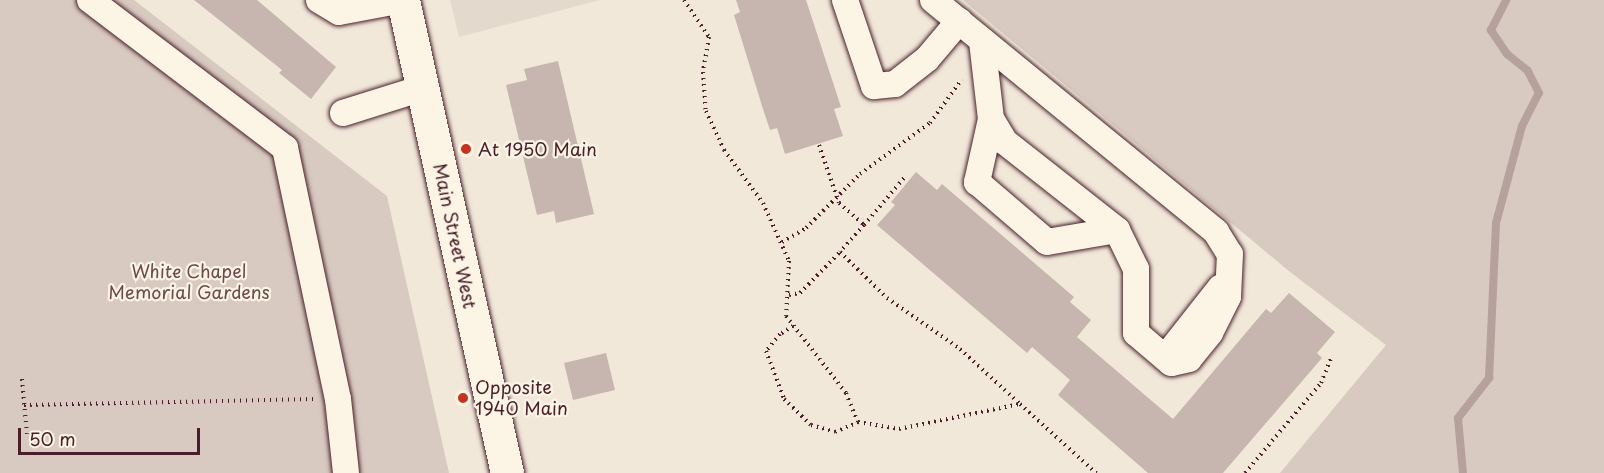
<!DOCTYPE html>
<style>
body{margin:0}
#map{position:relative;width:1604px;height:473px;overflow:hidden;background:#f1e8da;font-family:"Playpen Sans",sans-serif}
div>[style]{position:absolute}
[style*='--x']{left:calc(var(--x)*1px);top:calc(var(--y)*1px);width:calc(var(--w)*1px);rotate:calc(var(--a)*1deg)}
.built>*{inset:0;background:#e4d9cd}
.green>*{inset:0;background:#d8cac0}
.stream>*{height:8px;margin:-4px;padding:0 4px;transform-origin:4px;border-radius:4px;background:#b6a19c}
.building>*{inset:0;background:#c7b6af}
.path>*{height:4px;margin-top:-2px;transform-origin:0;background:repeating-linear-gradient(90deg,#4a1f2b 0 1.5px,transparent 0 6px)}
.roads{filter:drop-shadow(0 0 2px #4a1f2b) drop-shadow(0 0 2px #4a1f2b)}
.minor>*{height:26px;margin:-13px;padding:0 13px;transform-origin:13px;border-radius:13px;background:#fcf5e5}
.major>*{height:33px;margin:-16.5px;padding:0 16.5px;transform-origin:16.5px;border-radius:16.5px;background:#fcf5e5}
.dots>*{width:16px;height:16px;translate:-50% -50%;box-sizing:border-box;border:3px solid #fcf5e5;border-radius:50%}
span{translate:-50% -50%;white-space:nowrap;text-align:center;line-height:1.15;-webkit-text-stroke:4.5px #fcf5e5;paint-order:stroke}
.poi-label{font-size:18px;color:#4a1f2b}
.left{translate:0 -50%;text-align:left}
.street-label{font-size:18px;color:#4a1f2b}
.park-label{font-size:18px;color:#6e4a50}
.scale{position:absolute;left:18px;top:428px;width:182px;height:27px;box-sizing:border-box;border:3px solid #4a1f2b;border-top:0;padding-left:8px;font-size:18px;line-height:21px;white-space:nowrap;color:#4a1f2b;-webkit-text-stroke:4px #fcf5e5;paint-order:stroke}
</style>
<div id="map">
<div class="built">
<div style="clip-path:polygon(450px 0,600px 0,459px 37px)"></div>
</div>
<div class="green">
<div style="clip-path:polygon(0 0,134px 0,387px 196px,449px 473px,0 473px)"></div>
<div style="clip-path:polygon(963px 0,1604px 0,1604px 473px,1280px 473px,1386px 345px,1290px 272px)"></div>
</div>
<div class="stream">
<div style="--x:1463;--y:473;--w:55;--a:-95.2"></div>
<div style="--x:1458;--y:418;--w:51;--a:-52.2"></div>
<div style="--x:1489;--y:378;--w:155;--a:-87.4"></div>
<div style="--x:1496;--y:223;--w:100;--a:-75"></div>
<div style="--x:1522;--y:126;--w:37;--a:-63"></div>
<div style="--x:1539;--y:93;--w:25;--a:-117"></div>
<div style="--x:1528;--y:71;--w:27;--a:-141"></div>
<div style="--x:1507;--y:54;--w:29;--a:-124"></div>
<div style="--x:1491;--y:30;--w:34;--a:-63"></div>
</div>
<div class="building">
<div style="clip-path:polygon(194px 0,257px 0,336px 67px,311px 99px,279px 73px,282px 70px)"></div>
<div style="clip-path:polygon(736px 0,806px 0,841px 107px,834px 109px,843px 136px,785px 154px,777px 128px,770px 130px,763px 109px,734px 15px,740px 12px)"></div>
<div style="clip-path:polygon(558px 61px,594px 214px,556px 223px,554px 211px,537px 215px,506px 85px,527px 80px,524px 69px)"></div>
<div style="clip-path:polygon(916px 172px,937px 190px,942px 184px,1074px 297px,1070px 302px,1091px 320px,1077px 337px,1173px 419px,1266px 309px,1271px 313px,1289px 293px,1335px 332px,1317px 353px,1322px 358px,1223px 473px,1148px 473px,1058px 395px,1070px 380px,1032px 347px,1027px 353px,877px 225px,895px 205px,891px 202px)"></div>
<div style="clip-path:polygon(606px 353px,615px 390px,573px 400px,564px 363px)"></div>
</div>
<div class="path">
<div style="--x:684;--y:0;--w:45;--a:56"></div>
<div style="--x:709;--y:37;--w:36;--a:100"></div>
<div style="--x:703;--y:72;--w:39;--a:86"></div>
<div style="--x:706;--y:111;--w:43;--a:65.2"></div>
<div style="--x:724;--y:150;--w:66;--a:53.7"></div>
<div style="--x:763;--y:203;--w:64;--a:65.9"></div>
<div style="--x:789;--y:261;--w:55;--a:93.1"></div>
<div style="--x:786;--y:316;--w:98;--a:52.1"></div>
<div style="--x:846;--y:393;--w:31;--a:68"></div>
<div style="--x:858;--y:422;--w:42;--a:9.7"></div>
<div style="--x:899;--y:429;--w:124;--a:-11.7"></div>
<div style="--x:1020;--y:404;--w:103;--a:42.2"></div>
<div style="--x:819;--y:145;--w:61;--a:71"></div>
<div style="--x:839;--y:203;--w:33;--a:41"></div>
<div style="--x:864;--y:225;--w:36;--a:132"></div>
<div style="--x:840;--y:252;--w:66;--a:44.4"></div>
<div style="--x:887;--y:298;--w:89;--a:34.9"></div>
<div style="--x:960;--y:349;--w:81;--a:42.5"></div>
<div style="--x:864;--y:225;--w:62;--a:-49.6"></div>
<div style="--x:782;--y:242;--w:28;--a:-30"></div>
<div style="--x:806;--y:228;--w:76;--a:-45"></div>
<div style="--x:860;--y:174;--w:87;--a:-36.1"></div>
<div style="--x:930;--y:123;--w:54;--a:-54"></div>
<div style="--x:789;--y:295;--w:11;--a:-10"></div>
<div style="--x:800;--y:293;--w:57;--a:-45.7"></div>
<div style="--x:793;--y:326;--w:15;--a:148"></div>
<div style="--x:780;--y:334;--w:22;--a:129"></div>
<div style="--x:766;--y:351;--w:51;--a:69.4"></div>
<div style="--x:784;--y:399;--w:37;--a:44"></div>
<div style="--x:811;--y:425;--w:25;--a:16"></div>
<div style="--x:835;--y:432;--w:25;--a:-23"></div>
<div style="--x:22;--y:379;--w:55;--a:84.8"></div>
<div style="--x:24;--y:405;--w:291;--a:-1.2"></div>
<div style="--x:1245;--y:473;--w:118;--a:-49.8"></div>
<div style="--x:1321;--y:383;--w:27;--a:-68"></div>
</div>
<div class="roads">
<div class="minor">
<div style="--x:90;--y:0;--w:245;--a:37.2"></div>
<div style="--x:285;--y:148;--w:257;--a:78.1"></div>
<div style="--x:338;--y:399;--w:74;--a:83.8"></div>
<div style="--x:319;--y:0;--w:23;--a:31"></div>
<div style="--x:339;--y:12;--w:65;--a:-10.6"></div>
<div style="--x:845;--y:0;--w:91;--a:71.4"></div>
<div style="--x:874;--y:86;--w:21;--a:-5"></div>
<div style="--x:895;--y:84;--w:41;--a:-38"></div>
<div style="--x:927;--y:59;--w:50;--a:-49.9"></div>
<div style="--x:933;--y:0;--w:366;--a:39.3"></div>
<div style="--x:1216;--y:232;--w:26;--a:58"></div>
<div style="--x:1230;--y:254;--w:43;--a:92.7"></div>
<div style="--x:1228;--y:297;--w:40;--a:116.6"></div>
<div style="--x:1210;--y:333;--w:33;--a:129"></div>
<div style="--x:1189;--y:359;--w:18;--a:167"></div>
<div style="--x:1171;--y:363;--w:46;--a:-139.4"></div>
<div style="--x:1136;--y:333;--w:64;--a:-90"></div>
<div style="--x:1136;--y:269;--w:43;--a:-116"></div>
<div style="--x:1117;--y:230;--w:142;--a:-141.8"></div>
<div style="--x:1005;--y:142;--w:27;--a:-121"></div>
<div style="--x:991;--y:119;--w:79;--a:-96.6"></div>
<div style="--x:343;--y:113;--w:84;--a:-17.4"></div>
<div style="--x:991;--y:119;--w:65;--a:102.5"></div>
<div style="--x:977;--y:182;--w:92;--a:40.6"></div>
<div style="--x:1047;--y:242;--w:71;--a:-9.7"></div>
<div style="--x:1172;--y:349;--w:78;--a:-51.8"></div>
</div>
<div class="major">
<div style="--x:403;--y:0;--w:484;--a:77.6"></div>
</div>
</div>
<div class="dots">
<div style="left:466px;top:149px;background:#c8321e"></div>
<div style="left:463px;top:398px;background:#c8321e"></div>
</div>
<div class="poi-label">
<span class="left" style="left:478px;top:149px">At 1950 Main</span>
<span class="left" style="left:475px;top:398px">Opposite<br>1940 Main</span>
</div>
<div class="street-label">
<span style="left:455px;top:236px;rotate:78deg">Main Street West</span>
</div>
<div class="park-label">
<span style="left:189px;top:282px">White Chapel<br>Memorial Gardens</span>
</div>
<div class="scale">50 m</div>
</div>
